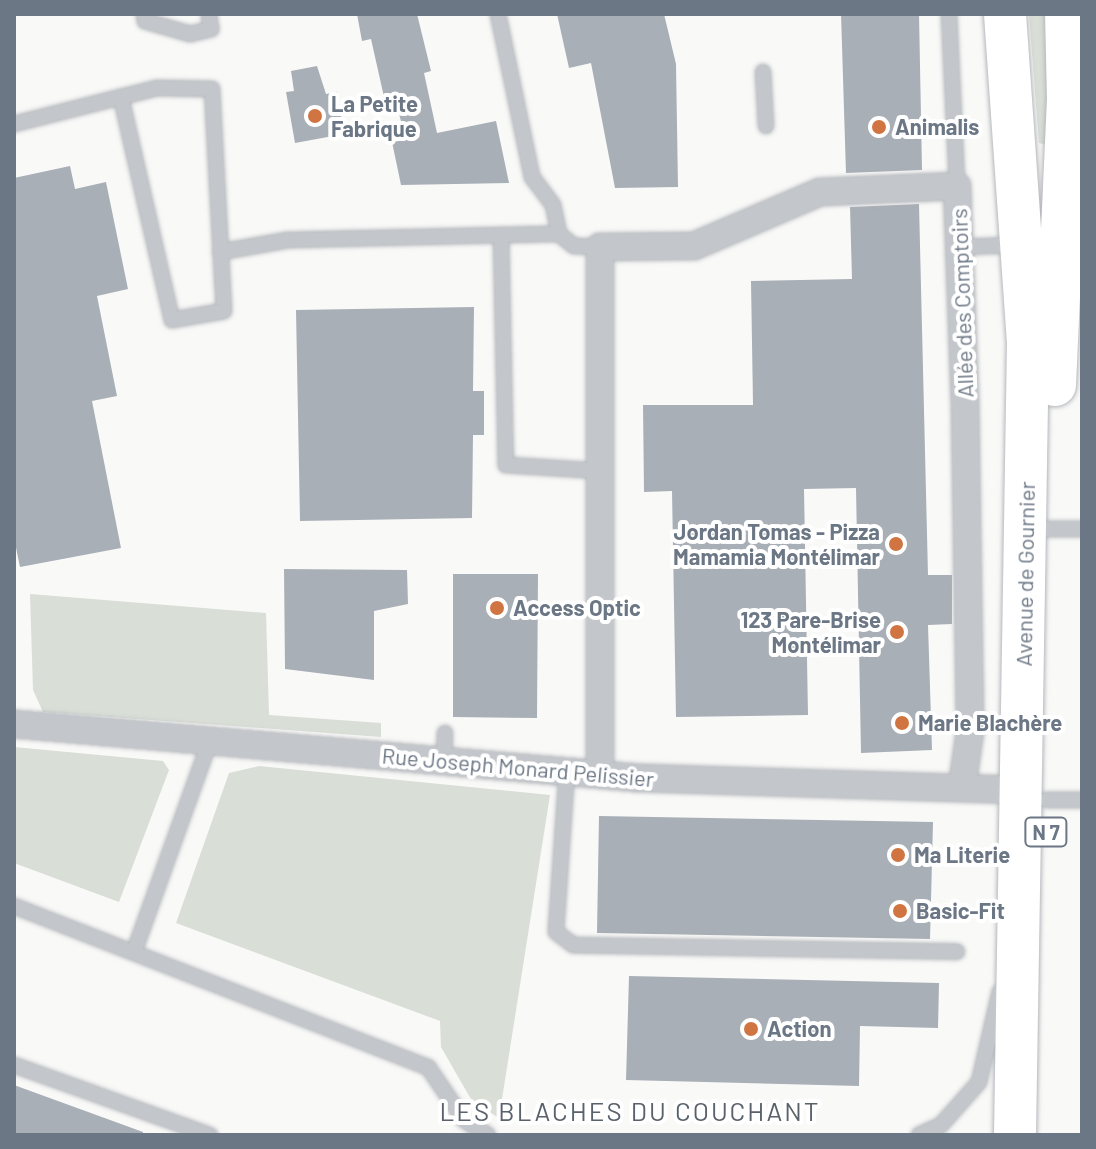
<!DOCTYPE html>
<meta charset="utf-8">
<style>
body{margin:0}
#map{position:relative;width:1096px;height:1149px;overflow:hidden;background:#f9f9f8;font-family:Barlow,sans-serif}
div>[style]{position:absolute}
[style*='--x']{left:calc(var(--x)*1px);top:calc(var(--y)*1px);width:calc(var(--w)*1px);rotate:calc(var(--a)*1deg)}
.green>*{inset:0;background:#d9ded7}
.building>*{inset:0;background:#a9afb6}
.roads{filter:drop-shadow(0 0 2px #b5b8bc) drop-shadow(0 0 2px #b5b8bc)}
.lane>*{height:14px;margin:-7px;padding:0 7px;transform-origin:7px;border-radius:7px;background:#c3c6ca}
.street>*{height:26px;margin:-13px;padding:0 13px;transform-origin:13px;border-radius:13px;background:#c3c6ca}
.primary>*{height:42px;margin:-21px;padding:0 21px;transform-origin:21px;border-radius:21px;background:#fff}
.dots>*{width:22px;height:22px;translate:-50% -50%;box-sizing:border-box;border:4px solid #fff;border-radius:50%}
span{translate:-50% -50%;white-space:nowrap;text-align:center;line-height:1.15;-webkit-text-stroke:8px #fff;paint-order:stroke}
.shield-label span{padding:2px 6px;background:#fff;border:2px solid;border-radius:6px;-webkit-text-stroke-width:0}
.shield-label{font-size:20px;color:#6c7785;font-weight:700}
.poi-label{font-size:22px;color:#6c7785;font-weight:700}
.left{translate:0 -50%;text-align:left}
.right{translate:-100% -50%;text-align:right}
.street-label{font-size:22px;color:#6c7785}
.quarter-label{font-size:26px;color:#59616b;letter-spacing:2px}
.frame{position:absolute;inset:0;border:16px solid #6c7785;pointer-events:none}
</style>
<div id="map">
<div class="green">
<div style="clip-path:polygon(1029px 14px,1053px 14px,1050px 146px,1039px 143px)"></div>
<div style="clip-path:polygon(30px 594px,266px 613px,269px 715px,381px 723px,381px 737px,43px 712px,33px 690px)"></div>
<div style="clip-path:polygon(14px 747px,163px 761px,169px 770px,119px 902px,14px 863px)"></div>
<div style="clip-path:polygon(259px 766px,550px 795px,499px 1118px,472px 1101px,441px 1047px,440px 1021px,176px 923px,229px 773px)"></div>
</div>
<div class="building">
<div style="clip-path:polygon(357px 14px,417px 14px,431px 71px,424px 73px,437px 133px,496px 121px,509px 183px,401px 185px,392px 142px,406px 140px,394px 95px,384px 97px,371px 39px,362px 41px)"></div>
<div style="clip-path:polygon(557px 14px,664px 14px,676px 64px,678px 187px,615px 188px,591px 63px,569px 68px)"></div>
<div style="clip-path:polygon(841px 14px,919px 14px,922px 170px,846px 173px)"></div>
<div style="clip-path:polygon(317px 66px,326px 94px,337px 92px,344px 134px,295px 143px,286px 92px,294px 91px,291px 71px)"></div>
<div style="clip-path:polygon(70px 166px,75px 189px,106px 182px,128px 289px,97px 296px,117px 396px,92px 401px,121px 548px,20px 567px,14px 538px,14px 178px)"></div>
<div style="clip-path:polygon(919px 204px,928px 575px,952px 575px,952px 624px,928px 625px,932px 750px,861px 753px,856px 488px,804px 489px,808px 715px,676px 717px,672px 491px,644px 492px,643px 405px,753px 405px,751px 281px,852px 279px,850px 207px)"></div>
<div style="clip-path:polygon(474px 307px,473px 391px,484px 391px,484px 435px,473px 435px,472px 518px,300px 521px,296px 310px)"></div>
<div style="clip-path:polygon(284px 569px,407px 570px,408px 604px,374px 611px,374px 680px,285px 669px)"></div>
<div style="clip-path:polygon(453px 574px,538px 574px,537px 718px,453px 717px)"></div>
<div style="clip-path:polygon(599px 816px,933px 822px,930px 939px,597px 933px)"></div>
<div style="clip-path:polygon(629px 976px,939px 983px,938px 1028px,860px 1026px,859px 1086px,626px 1080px)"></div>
<div style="clip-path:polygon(14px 1085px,143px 1132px,143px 1135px,14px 1135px)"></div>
</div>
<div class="roads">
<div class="lane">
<div style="--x:144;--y:14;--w:7;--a:82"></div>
<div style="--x:145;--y:21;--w:47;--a:16.1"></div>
<div style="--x:190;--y:34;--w:22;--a:-13"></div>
<div style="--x:211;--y:29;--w:15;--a:-98"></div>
<div style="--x:498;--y:14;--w:167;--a:78.2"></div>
<div style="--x:532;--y:177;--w:35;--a:53"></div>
<div style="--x:553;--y:205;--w:30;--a:78"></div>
<div style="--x:559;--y:234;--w:19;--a:39"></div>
<div style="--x:574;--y:246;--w:26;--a:2"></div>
<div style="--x:949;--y:14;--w:172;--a:87.3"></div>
<div style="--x:763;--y:72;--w:54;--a:86.8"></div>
<div style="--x:14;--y:124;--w:110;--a:-14.2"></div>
<div style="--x:121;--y:97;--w:37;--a:-14"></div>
<div style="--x:157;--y:88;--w:55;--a:1"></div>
<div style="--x:212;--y:89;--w:222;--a:86.9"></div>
<div style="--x:224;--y:311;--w:53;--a:170.2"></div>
<div style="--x:172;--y:320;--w:229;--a:-102.9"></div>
<div style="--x:501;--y:235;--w:230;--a:88.8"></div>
<div style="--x:506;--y:465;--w:96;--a:3.6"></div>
<div style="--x:961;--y:247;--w:55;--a:-2.1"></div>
<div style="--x:220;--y:252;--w:69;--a:-10"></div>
<div style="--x:288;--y:240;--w:271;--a:-1.3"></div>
<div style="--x:1027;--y:529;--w:55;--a:0"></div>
<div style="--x:444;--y:761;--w:28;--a:-88"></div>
<div style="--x:567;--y:769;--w:163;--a:93.9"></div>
<div style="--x:556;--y:932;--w:21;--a:37"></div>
<div style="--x:573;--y:945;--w:384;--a:1"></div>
<div style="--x:1047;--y:800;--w:35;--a:0"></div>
<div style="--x:14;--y:906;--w:444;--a:21.3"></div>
<div style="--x:428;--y:1067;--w:64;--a:55.8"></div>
<div style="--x:464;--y:1120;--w:28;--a:32"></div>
<div style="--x:134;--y:952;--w:224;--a:-70.2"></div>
<div style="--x:14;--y:1065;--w:208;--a:19.7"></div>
<div style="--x:919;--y:1135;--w:24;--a:-24"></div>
<div style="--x:941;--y:1125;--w:57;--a:-48.5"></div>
<div style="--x:979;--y:1082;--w:93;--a:-77"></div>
</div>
<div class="street">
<div style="--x:14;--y:724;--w:627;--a:4.94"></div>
<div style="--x:639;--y:778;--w:383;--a:1.8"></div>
<div style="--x:600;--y:774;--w:527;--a:-90"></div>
<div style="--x:600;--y:247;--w:94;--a:-0.6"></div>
<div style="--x:694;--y:246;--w:137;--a:-23.2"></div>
<div style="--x:820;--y:192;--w:137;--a:-2.5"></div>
<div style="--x:957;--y:186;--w:216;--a:87.9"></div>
<div style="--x:965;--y:402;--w:329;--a:89.1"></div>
<div style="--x:970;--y:731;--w:57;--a:98.1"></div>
</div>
<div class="primary">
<div style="--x:1005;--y:14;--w:329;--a:86"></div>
<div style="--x:1028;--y:342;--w:793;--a:90.94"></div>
<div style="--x:1055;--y:385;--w:285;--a:-87.4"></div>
<div style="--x:1068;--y:100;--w:86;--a:-91.3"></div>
</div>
</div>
<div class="dots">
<div style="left:315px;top:116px;background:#d07541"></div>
<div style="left:879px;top:127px;background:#d07541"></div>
<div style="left:896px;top:544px;background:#d07541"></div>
<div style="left:497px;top:608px;background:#d07541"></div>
<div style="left:897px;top:632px;background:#d07541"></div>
<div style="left:902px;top:723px;background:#d07541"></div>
<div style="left:898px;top:855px;background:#d07541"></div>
<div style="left:900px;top:911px;background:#d07541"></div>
<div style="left:751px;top:1029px;background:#d07541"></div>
</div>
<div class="shield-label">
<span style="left:1046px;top:832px">N 7</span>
</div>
<div class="poi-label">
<span class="left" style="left:331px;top:116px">La Petite<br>Fabrique</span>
<span class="left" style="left:895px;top:127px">Animalis</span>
<span class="right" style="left:880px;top:544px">Jordan Tomas - Pizza<br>Mamamia Montélimar</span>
<span class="left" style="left:513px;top:608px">Access Optic</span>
<span class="right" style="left:881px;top:632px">123 Pare-Brise<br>Montélimar</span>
<span class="left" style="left:918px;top:723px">Marie Blachère</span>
<span class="left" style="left:914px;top:855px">Ma Literie</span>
<span class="left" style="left:916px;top:911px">Basic-Fit</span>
<span class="left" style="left:767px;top:1029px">Action</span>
</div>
<div class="street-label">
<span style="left:962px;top:303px;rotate:-92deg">Allée des Comptoirs</span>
<span style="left:1025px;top:574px;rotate:-89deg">Avenue de Gournier</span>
<span style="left:518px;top:767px;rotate:5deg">Rue Joseph Monard Pelissier</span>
</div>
<div class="quarter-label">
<span style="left:630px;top:1111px">LES BLACHES DU COUCHANT</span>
</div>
<div class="frame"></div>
</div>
